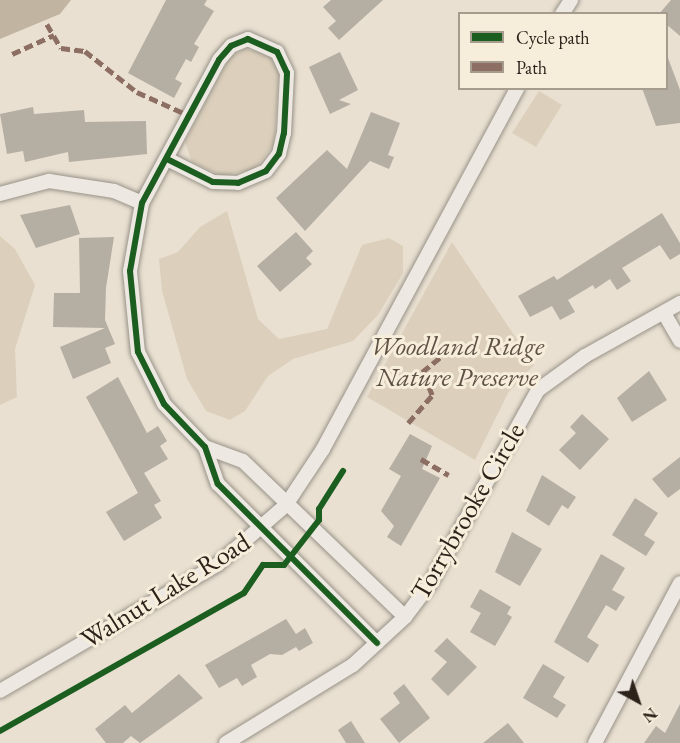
<!DOCTYPE html>
<style>
body{margin:0}
#map{position:relative;width:680px;height:743px;overflow:hidden;background:#e9e0d1;font-family:"EB Garamond",serif}
div>[style]{position:absolute}
[style*='--x']{left:calc(var(--x)*1px);top:calc(var(--y)*1px);width:calc(var(--w)*1px);rotate:calc(var(--a)*1deg)}
.green>*{inset:0;background:#dcd0bc}
.water>*{inset:0;background:#c1b4a1}
.building>*{inset:0;background:#b5aea3}
.roads{filter:drop-shadow(0 0 2px #989288) drop-shadow(0 0 2px #989288)}
.minor>*{height:14px;margin:-7px;padding:0 7px;transform-origin:7px;border-radius:7px;background:#ede8e1}
.quiet>*{height:4.5px;margin-top:-2.25px;transform-origin:0;background:repeating-linear-gradient(90deg,#8d6e63 0 9px,transparent 0 13.5px)}
.cycleway>*{height:6px;margin:-3px;padding:0 3px;transform-origin:3px;border-radius:3px;background:#1b5e20}
span{translate:-50% -50%;white-space:nowrap;text-align:center;line-height:1.15;-webkit-text-stroke:6px #f7eddb;paint-order:stroke}
.park-label{font-size:27px;color:#5e5245;font-style:italic}
.street-label{font-size:27px;color:#2d221a}
.legend{position:absolute;left:458px;top:12px;width:210px;height:78px;box-sizing:border-box;background:#f7eddb;border:2px solid #a69c8e;margin:0;padding:8px 10px;list-style:none;font-size:18px;color:#2d221a}
.legend li{display:flex;align-items:center;gap:12px;height:30px}
.legend b{width:30px;border:2px solid #a69c8e}
.north{position:absolute;left:608px;top:671px;width:60px;height:60px;-webkit-text-stroke:4px #f7eddb;paint-order:stroke;rotate:140deg;font-size:16px;font-weight:700;line-height:24px;text-align:center;color:#2d221a}
.north::after{content:'';display:block;margin:auto;width:21px;height:27px;background:#2d221a;clip-path:polygon(50% 0,100% 100%,50% 72%,0 100%)}
</style>
<div id="map">
<div class="green">
<div style="clip-path:polygon(245px 49px,268px 54px,279px 68px,274px 144px,255px 169px,222px 176px,192px 162px,185px 142px,229px 58px)"></div>
<div style="clip-path:polygon(539px 91px,562px 105px,536px 147px,512px 133px)"></div>
<div style="clip-path:polygon(227px 211px,258px 319px,279px 339px,327px 329px,362px 245px,389px 238px,403px 246px,403px 273px,378px 315px,353px 341px,293px 359px,268px 376px,245px 411px,230px 420px,206px 411px,187px 379px,162px 291px,159px 259px,178px 252px,200px 227px)"></div>
<div style="clip-path:polygon(0 236px,15px 249px,35px 285px,15px 349px,17px 397px,0 405px)"></div>
<div style="clip-path:polygon(452px 242px,534px 365px,508px 393px,475px 460px,367px 397px)"></div>
</div>
<div class="water">
<div style="clip-path:polygon(0 0,71px 0,60px 14px,0 39px)"></div>
</div>
<div class="building">
<div style="clip-path:polygon(166px 0,207px 0,204px 5px,214px 11px,194px 44px,199px 47px,191px 62px,186px 59px,175px 79px,182px 83px,174px 98px,128px 73px)"></div>
<div style="clip-path:polygon(331px 0,383px 0,339px 40px,328px 28px,336px 21px,323px 7px)"></div>
<div style="clip-path:polygon(671px 0,680px 0,680px 36px,666px 24px,666px 14px,659px 14px)"></div>
<div style="clip-path:polygon(340px 52px,358px 90px,339px 100px,351px 104px,330px 114px,309px 67px)"></div>
<div style="clip-path:polygon(668px 58px,680px 90px,680px 123px,656px 126px,642px 88px,666px 88px)"></div>
<div style="clip-path:polygon(33px 107px,34px 114px,84px 110px,85px 122px,146px 121px,147px 154px,69px 162px,68px 152px,25px 162px,23px 151px,7px 154px,0 114px)"></div>
<div style="clip-path:polygon(371px 112px,400px 123px,388px 155px,394px 157px,389px 169px,370px 161px,305px 231px,276px 198px,327px 150px,347px 169px)"></div>
<div style="clip-path:polygon(70px 205px,80px 234px,36px 248px,20px 215px)"></div>
<div style="clip-path:polygon(662px 213px,680px 243px,680px 254px,670px 260px,660px 245px,622px 268px,631px 281px,617px 290px,610px 279px,595px 289px,593px 285px,568px 300px,575px 312px,560px 320px,552px 306px,530px 317px,518px 296px,554px 276px,557px 280px)"></div>
<div style="clip-path:polygon(296px 232px,313px 251px,306px 258px,312px 264px,280px 292px,257px 266px)"></div>
<div style="clip-path:polygon(114px 237px,106px 288px,105px 320px,115px 344px,105px 348px,111px 363px,73px 379px,60px 347px,105px 328px,53px 327px,54px 293px,80px 293px,79px 238px)"></div>
<div style="clip-path:polygon(649px 371px,667px 400px,632px 422px,617px 398px)"></div>
<div style="clip-path:polygon(118px 377px,147px 433px,158px 426px,167px 441px,160px 446px,168px 459px,144px 473px,161px 501px,154px 505px,162px 518px,124px 541px,106px 512px,138px 493px,86px 397px)"></div>
<div style="clip-path:polygon(582px 414px,609px 439px,580px 470px,559px 450px,576px 433px,570px 427px)"></div>
<div style="clip-path:polygon(410px 434px,432px 446px,422px 469px,440px 478px,401px 546px,387px 537px,394px 526px,381px 511px,401px 476px,389px 469px)"></div>
<div style="clip-path:polygon(680px 457px,680px 489px,668px 498px,652px 479px)"></div>
<div style="clip-path:polygon(542px 475px,576px 497px,568px 509px,562px 505px,549px 526px,526px 511px)"></div>
<div style="clip-path:polygon(635px 498px,658px 513px,644px 535px,655px 542px,646px 556px,612px 535px)"></div>
<div style="clip-path:polygon(512px 532px,542px 549px,520px 586px,495px 572px)"></div>
<div style="clip-path:polygon(601px 554px,625px 568px,612px 590px,625px 597px,616px 611px,606px 605px,587px 637px,599px 645px,588px 663px,554px 642px)"></div>
<div style="clip-path:polygon(480px 589px,511px 607px,507px 614px,512px 617px,495px 646px,470px 632px,481px 613px,470px 607px)"></div>
<div style="clip-path:polygon(286px 619px,296px 634px,305px 628px,313px 643px,299px 651px,296px 647px,282px 655px,270px 654px,251px 665px,257px 677px,242px 686px,237px 678px,219px 688px,205px 665px)"></div>
<div style="clip-path:polygon(447px 638px,477px 667px,448px 696px,431px 679px,447px 662px,434px 651px)"></div>
<div style="clip-path:polygon(543px 664px,565px 677px,553px 697px,566px 705px,557px 718px,523px 698px)"></div>
<div style="clip-path:polygon(179px 674px,203px 698px,140px 743px,131px 736px,123px 743px,106px 743px,95px 729px,125px 705px,132px 713px)"></div>
<div style="clip-path:polygon(404px 684px,430px 718px,399px 743px,380px 719px,400px 703px,393px 693px)"></div>
<div style="clip-path:polygon(680px 704px,680px 743px,644px 743px,656px 726px,665px 733px)"></div>
<div style="clip-path:polygon(351px 721px,365px 743px,346px 743px,338px 730px)"></div>
<div style="clip-path:polygon(508px 723px,524px 743px,483px 743px)"></div>
</div>
<div class="roads">
<div class="minor">
<div style="--x:562;--y:14;--w:17;--a:-57"></div>
<div style="--x:167;--y:159;--w:51;--a:26.6"></div>
<div style="--x:213;--y:182;--w:25;--a:2"></div>
<div style="--x:238;--y:183;--w:30;--a:-23"></div>
<div style="--x:266;--y:171;--w:21;--a:-53"></div>
<div style="--x:279;--y:154;--w:22;--a:-77"></div>
<div style="--x:284;--y:133;--w:60;--a:-87.1"></div>
<div style="--x:287;--y:73;--w:23;--a:-115"></div>
<div style="--x:277;--y:52;--w:32;--a:-156"></div>
<div style="--x:248;--y:39;--w:18;--a:158"></div>
<div style="--x:231;--y:46;--w:18;--a:131"></div>
<div style="--x:219;--y:60;--w:162;--a:118.3"></div>
<div style="--x:142;--y:203;--w:69;--a:100"></div>
<div style="--x:130;--y:271;--w:81;--a:84.4"></div>
<div style="--x:138;--y:352;--w:58;--a:63.4"></div>
<div style="--x:164;--y:404;--w:59;--a:46.4"></div>
<div style="--x:205;--y:447;--w:39;--a:71"></div>
<div style="--x:218;--y:484;--w:225;--a:45"></div>
<div style="--x:0;--y:194;--w:51;--a:-14.9"></div>
<div style="--x:49;--y:181;--w:66;--a:8.7"></div>
<div style="--x:114;--y:191;--w:30;--a:23"></div>
<div style="--x:664;--y:313;--w:32;--a:60"></div>
<div style="--x:205;--y:447;--w:40;--a:20.2"></div>
<div style="--x:243;--y:461;--w:225;--a:43.9"></div>
<div style="--x:0;--y:691;--w:252;--a:-30.2"></div>
<div style="--x:218;--y:564;--w:90;--a:-40.9"></div>
<div style="--x:286;--y:505;--w:67;--a:-56.5"></div>
<div style="--x:323;--y:449;--w:410;--a:-61.7"></div>
<div style="--x:226;--y:743;--w:149;--a:-31.6"></div>
<div style="--x:353;--y:665;--w:71;--a:-42.7"></div>
<div style="--x:405;--y:617;--w:41;--a:-52.9"></div>
<div style="--x:430;--y:584;--w:222;--a:-60.9"></div>
<div style="--x:538;--y:390;--w:58;--a:-35.9"></div>
<div style="--x:585;--y:356;--w:109;--a:-29.2"></div>
<div style="--x:595;--y:743;--w:181;--a:-62"></div>
</div>
</div>
<div class="quiet">
<div style="--x:47;--y:24;--w:28;--a:60"></div>
<div style="--x:61;--y:48;--w:24;--a:7"></div>
<div style="--x:85;--y:51;--w:66;--a:38.3"></div>
<div style="--x:137;--y:92;--w:56;--a:24.3"></div>
<div style="--x:12;--y:54;--w:46;--a:-24.3"></div>
<div style="--x:408;--y:423;--w:37;--a:-49"></div>
<div style="--x:432;--y:395;--w:25;--a:-113"></div>
<div style="--x:422;--y:372;--w:28;--a:-39"></div>
<div style="--x:421;--y:459;--w:32;--a:30"></div>
</div>
<div class="cycleway">
<div style="--x:167;--y:159;--w:51;--a:26.6"></div>
<div style="--x:213;--y:182;--w:25;--a:2"></div>
<div style="--x:238;--y:183;--w:30;--a:-23"></div>
<div style="--x:266;--y:171;--w:21;--a:-53"></div>
<div style="--x:279;--y:154;--w:22;--a:-77"></div>
<div style="--x:284;--y:133;--w:60;--a:-87.1"></div>
<div style="--x:287;--y:73;--w:23;--a:-115"></div>
<div style="--x:277;--y:52;--w:32;--a:-156"></div>
<div style="--x:248;--y:39;--w:18;--a:158"></div>
<div style="--x:231;--y:46;--w:18;--a:131"></div>
<div style="--x:219;--y:60;--w:162;--a:118.3"></div>
<div style="--x:142;--y:203;--w:69;--a:100"></div>
<div style="--x:130;--y:271;--w:81;--a:84.4"></div>
<div style="--x:138;--y:352;--w:58;--a:63.4"></div>
<div style="--x:164;--y:404;--w:59;--a:46.4"></div>
<div style="--x:205;--y:447;--w:39;--a:71"></div>
<div style="--x:218;--y:484;--w:225;--a:45"></div>
<div style="--x:0;--y:731;--w:280;--a:-29.5"></div>
<div style="--x:244;--y:593;--w:34;--a:-56"></div>
<div style="--x:263;--y:565;--w:21;--a:0"></div>
<div style="--x:284;--y:565;--w:57;--a:-52.1"></div>
<div style="--x:319;--y:520;--w:11;--a:-90"></div>
<div style="--x:319;--y:509;--w:45;--a:-57.7"></div>
</div>
<div class="park-label">
<span style="left:457px;top:361px">Woodland Ridge<br>Nature Preserve</span>
</div>
<div class="street-label">
<span style="left:467px;top:511px;rotate:-60deg">Torrybrooke Circle</span>
<span style="left:165px;top:590px;rotate:-32deg">Walnut Lake Road</span>
</div>
<ul class="legend">
<li><b style="height:8px;background:#1b5e20"></b>Cycle path</li>
<li><b style="height:8px;background:#8d6e63"></b>Path</li>
</ul>
<div class="north">N</div>
</div>
